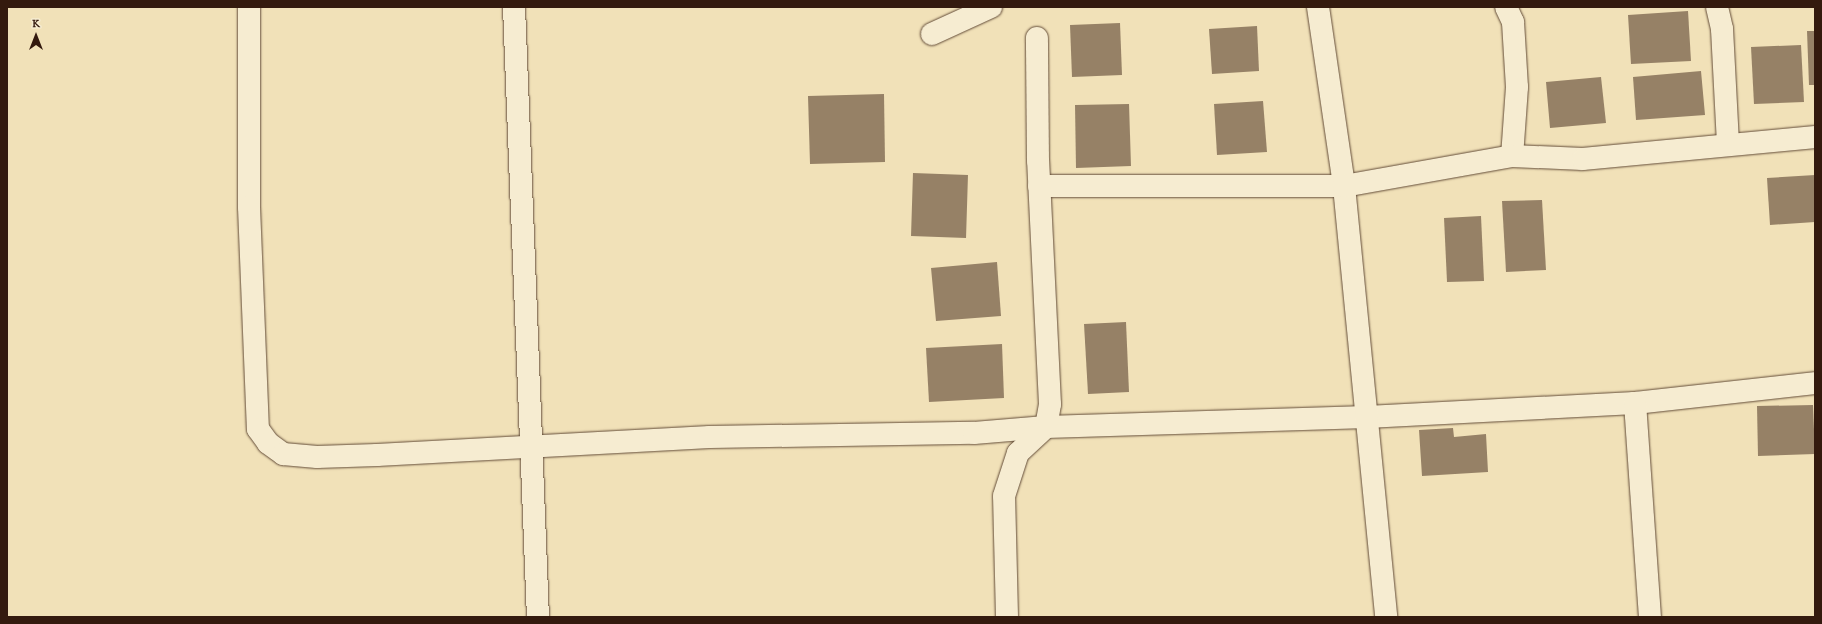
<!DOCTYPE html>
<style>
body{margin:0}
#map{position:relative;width:1822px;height:624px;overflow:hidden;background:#f1e1b8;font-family:"IM FELL English",serif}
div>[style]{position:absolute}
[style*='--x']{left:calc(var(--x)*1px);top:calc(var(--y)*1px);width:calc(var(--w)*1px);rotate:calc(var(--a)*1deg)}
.building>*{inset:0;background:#968166}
.roads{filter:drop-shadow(0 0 1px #634c38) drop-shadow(0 0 1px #634c38)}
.minor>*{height:22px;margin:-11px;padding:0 11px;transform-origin:11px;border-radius:11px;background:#f6ecd1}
span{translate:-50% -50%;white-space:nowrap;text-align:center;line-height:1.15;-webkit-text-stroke:4px #f6ecd1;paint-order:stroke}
.frame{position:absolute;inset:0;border:8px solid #341a0e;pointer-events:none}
.north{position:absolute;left:16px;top:16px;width:40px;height:40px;-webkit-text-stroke:3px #f6ecd1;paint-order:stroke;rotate:0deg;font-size:11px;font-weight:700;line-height:16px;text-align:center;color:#341a0e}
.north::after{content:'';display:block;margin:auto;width:14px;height:18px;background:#341a0e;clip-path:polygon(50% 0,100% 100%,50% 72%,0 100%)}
</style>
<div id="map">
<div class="building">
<div style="clip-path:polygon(1688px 11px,1691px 61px,1631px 64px,1628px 15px)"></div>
<div style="clip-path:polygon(1120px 23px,1122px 75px,1072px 77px,1070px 25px)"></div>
<div style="clip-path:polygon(1257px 26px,1259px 71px,1212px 74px,1209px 29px)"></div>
<div style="clip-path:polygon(1807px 31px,1815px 31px,1815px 85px,1809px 85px)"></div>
<div style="clip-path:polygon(1801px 45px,1804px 102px,1754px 104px,1751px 47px)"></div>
<div style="clip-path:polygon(1701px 71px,1705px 115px,1636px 120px,1633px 77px)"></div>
<div style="clip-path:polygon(1601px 77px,1606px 123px,1550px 128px,1546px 82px)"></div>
<div style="clip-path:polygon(884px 94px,885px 162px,810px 164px,808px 96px)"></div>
<div style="clip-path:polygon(1263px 101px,1267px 152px,1217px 155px,1214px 104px)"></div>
<div style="clip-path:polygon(1129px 104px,1131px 166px,1076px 168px,1075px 105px)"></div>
<div style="clip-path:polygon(913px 173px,968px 175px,966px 238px,911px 236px)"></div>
<div style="clip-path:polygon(1815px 175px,1815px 222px,1770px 225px,1767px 178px)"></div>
<div style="clip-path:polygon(1542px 200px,1546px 270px,1506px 272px,1502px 201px)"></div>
<div style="clip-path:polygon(1481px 216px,1484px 281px,1447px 282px,1444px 218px)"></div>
<div style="clip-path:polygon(997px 262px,1001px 316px,936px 321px,931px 268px)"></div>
<div style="clip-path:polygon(1126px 322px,1129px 392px,1088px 394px,1084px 324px)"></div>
<div style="clip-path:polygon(1002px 344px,1004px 398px,929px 402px,926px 348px)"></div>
<div style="clip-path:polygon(1813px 405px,1815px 454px,1758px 456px,1757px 406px)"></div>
<div style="clip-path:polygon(1453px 428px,1454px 437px,1486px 434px,1488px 472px,1422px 476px,1419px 430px)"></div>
</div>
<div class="roads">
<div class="minor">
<div style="--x:249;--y:7;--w:200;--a:90"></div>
<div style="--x:249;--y:207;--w:222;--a:87.7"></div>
<div style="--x:258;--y:429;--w:17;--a:54"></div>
<div style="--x:268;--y:443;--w:19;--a:36"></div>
<div style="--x:283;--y:454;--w:34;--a:5"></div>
<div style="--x:317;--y:457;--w:60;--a:-1.9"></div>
<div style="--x:377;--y:455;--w:333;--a:-3.1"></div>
<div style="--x:710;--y:437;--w:264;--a:-0.9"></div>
<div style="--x:974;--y:433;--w:72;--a:-4.8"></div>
<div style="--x:1046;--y:427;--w:321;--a:-1.8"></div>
<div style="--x:1367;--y:417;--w:268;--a:-3"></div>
<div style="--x:1635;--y:403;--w:181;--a:-6.3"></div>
<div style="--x:514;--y:7;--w:610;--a:87.75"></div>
<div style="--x:1318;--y:7;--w:181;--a:81.7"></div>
<div style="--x:1344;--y:186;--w:433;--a:84.4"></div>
<div style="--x:1506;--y:7;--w:17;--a:65"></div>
<div style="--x:1513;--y:22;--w:65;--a:86.5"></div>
<div style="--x:1517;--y:87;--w:69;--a:94.1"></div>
<div style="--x:1717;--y:7;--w:23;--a:77"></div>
<div style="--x:1722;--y:29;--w:115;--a:87"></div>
<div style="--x:932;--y:34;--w:65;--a:-24.6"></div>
<div style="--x:1039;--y:186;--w:305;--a:0"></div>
<div style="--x:1344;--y:186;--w:171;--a:-10.1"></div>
<div style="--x:1512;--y:156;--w:71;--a:2.4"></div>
<div style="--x:1583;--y:159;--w:233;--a:-5.4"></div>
<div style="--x:1635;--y:403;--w:215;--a:86"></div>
<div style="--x:1007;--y:617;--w:121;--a:-91.4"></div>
<div style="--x:1004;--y:496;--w:45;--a:-72"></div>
<div style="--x:1018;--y:453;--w:38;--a:-43"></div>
<div style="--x:1046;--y:427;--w:23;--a:-80"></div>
<div style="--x:1050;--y:404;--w:243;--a:-92.8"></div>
<div style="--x:1038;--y:161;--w:123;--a:-90.5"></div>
</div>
</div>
<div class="frame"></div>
<div class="north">K</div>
</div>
